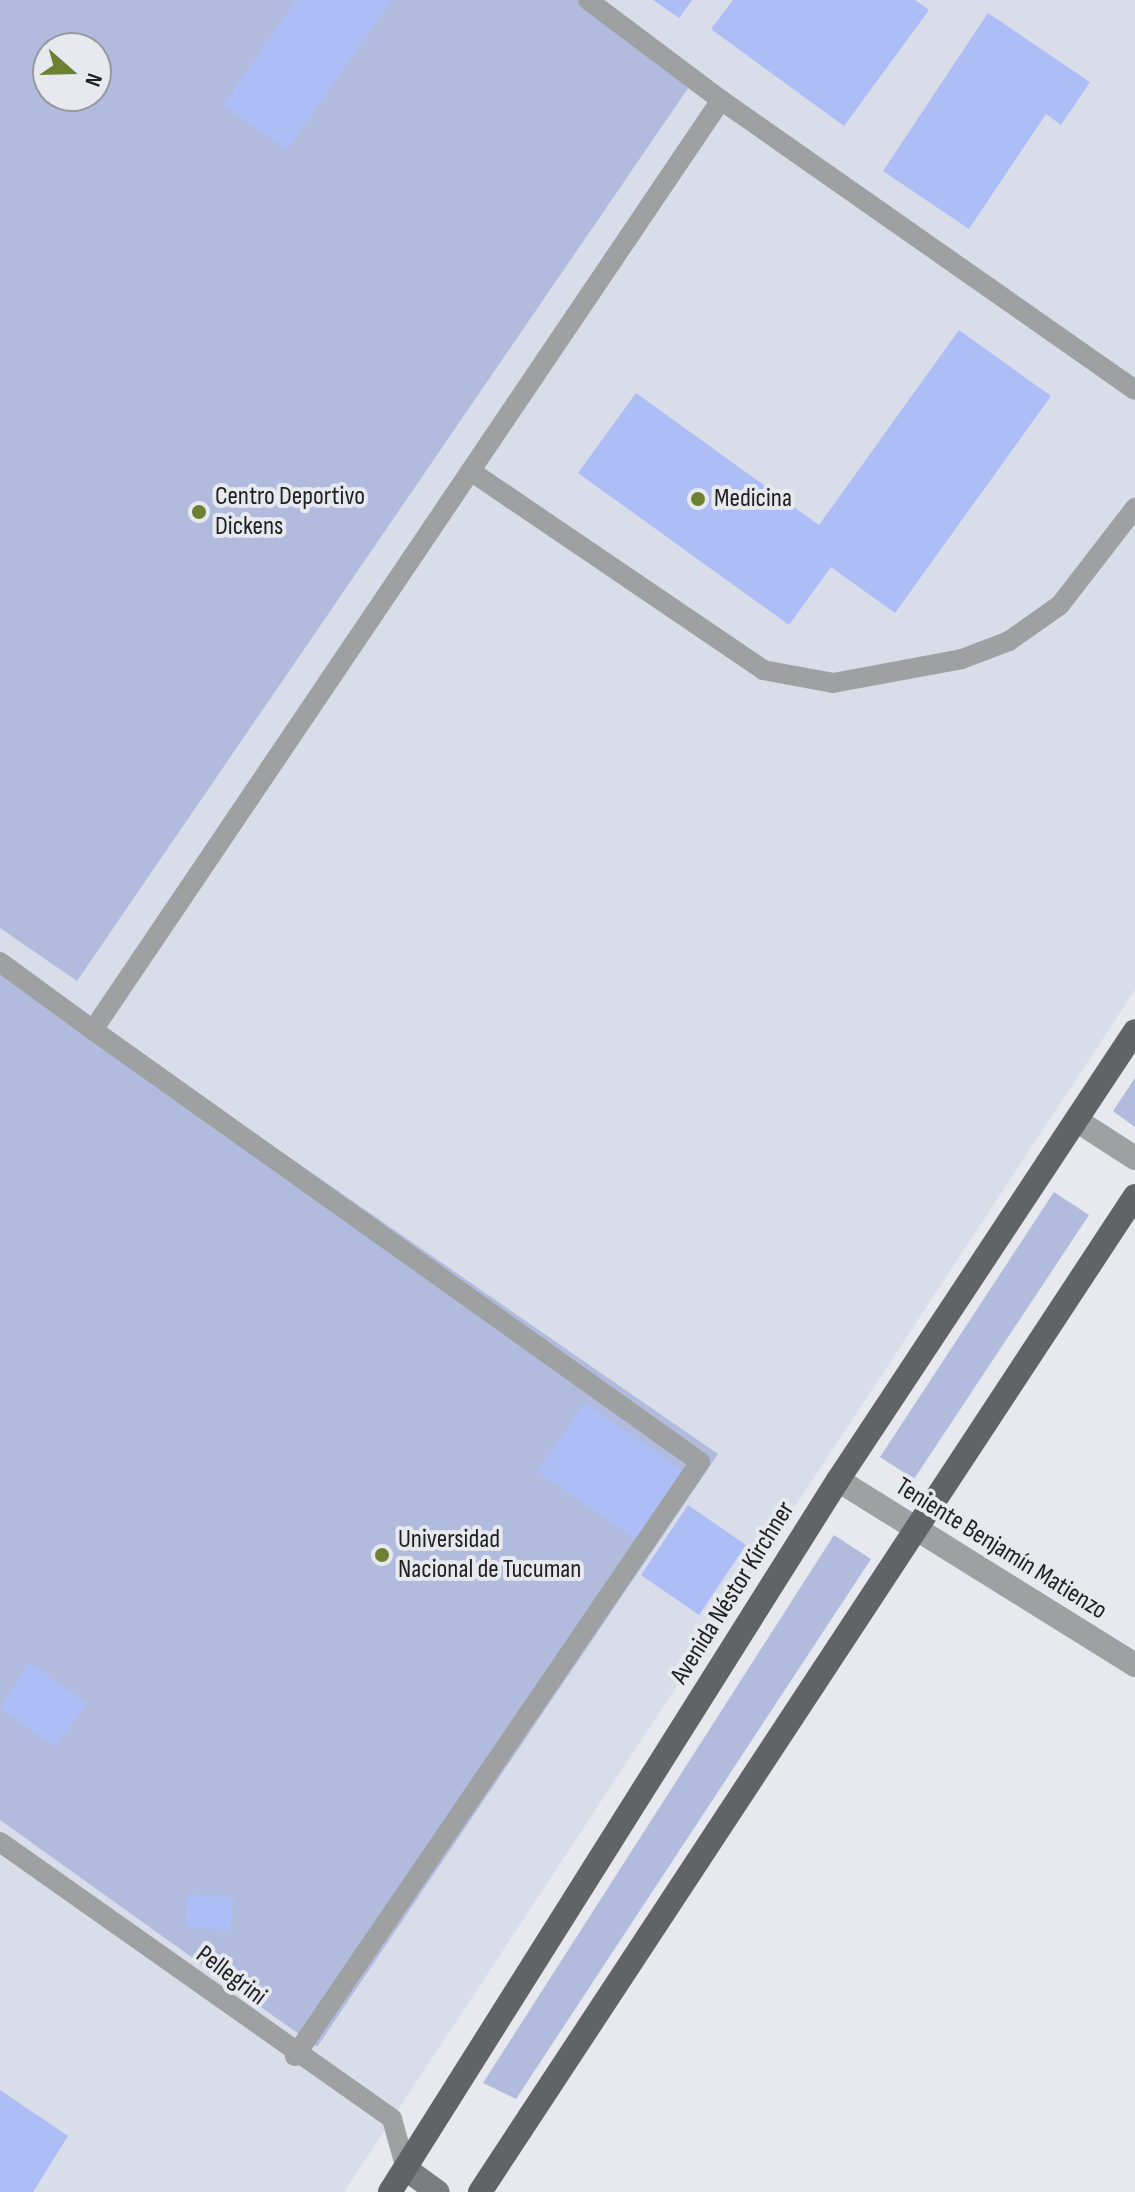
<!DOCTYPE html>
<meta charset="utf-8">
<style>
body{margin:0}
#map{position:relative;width:1135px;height:2192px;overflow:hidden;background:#e7e9ee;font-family:"Sofia Sans Condensed",sans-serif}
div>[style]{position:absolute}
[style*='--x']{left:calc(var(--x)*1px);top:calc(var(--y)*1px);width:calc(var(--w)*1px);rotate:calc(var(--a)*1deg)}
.built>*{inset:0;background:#d9dde9}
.green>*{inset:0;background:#b1bbdd}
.building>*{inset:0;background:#adbdf5}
.lane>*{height:20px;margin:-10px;padding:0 10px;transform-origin:10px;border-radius:10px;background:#9fa0a2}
.street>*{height:24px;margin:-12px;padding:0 12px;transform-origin:12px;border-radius:12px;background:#9fa0a2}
.secondary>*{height:24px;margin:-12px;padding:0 12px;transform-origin:12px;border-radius:12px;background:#7b7c7f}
.primary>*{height:24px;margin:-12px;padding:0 12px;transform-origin:12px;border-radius:12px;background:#626367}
.dots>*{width:22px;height:22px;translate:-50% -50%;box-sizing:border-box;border:4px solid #e7e9ee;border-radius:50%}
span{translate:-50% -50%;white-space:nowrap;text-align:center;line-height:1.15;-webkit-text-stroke:8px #e7e9ee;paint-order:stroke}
.poi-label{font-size:26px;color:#202123}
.left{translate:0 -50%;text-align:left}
.street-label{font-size:26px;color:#202123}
.north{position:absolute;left:32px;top:32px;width:80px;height:80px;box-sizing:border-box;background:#e7e9ee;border:2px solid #97999d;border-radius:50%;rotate:110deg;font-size:22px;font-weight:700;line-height:32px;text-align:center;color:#202123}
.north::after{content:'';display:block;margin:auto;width:28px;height:36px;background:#6c8132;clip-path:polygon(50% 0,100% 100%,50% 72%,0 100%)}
</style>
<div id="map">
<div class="built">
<div style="clip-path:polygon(evenodd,0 0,1135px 0,1135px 990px,344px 2192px,0 2192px,0 0,48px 48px,96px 48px,96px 96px,48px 96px,48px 48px)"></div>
</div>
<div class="green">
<div style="clip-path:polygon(evenodd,0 0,579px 0,693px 81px,77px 981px,0 928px,0 0,48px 48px,96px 48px,96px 96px,48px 96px,48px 48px)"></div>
<div style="clip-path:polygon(0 957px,718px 1454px,317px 2047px,0 1820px)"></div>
<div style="clip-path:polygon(1135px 1078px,1135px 1127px,1113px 1111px)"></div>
<div style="clip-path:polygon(1054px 1192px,1089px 1215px,914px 1479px,880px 1457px)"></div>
<div style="clip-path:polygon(834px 1535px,871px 1559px,516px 2099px,483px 2083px)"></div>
</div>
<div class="building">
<div style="clip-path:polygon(296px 0,392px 0,287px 150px,223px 105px)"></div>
<div style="clip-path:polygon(653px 0,692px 0,679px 18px)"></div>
<div style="clip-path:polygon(733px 0,915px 0,929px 10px,844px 126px,711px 29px)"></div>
<div style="clip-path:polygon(988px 13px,1090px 82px,1061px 125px,1046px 114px,969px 229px,883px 171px)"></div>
<div style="clip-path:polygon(959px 330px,1051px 396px,895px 613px,831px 567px,789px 625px,578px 473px,636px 393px,819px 525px)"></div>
<div style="clip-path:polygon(585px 1403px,688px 1474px,640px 1542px,537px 1471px)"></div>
<div style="clip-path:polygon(688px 1505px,746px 1545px,699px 1615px,641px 1575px)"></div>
<div style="clip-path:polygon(29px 1662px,87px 1703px,55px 1747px,0 1708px)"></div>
<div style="clip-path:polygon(188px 1894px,233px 1897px,231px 1930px,186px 1927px)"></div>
<div style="clip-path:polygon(0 2090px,68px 2136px,33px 2192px,0 2192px)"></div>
</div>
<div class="lane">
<div style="--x:721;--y:100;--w:505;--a:35.01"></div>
<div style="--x:472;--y:472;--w:352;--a:34.2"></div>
<div style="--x:763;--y:670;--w:71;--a:10.5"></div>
<div style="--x:833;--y:683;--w:131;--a:-10.5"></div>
<div style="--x:962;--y:659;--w:50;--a:-21"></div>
<div style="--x:1009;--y:641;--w:62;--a:-35.2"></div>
<div style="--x:1060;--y:605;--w:123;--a:-52.3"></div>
<div style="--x:0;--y:962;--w:115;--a:36.2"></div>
<div style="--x:93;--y:1030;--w:1122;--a:-55.97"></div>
<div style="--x:721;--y:100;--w:166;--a:-143.1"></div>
<div style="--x:93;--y:1030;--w:745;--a:35.44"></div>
<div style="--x:700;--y:1462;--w:719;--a:124.29"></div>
<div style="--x:0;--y:1842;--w:480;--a:35.2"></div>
<div style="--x:392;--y:2119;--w:52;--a:74.4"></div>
</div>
<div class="street">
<div style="--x:1076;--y:1120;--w:70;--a:32.8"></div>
<div style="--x:838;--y:1480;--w:350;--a:31.9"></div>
</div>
<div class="secondary">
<div style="--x:406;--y:2169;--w:39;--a:36"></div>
</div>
<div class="primary">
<div style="--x:390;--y:2192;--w:841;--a:-57.82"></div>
<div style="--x:838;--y:1480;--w:538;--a:-56.52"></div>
<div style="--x:480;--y:2192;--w:1192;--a:-56.67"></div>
</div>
<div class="dots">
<div style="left:698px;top:499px;background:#6c8132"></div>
<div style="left:199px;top:512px;background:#6c8132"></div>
<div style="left:382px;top:1555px;background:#6c8132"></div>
</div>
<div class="poi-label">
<span class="left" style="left:215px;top:512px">Centro Deportivo<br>Dickens</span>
<span class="left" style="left:714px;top:499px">Medicina</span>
<span class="left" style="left:398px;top:1555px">Universidad<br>Nacional de Tucuman</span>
</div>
<div class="street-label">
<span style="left:1001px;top:1549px;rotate:32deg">Teniente Benjamín Matienzo</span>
<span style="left:733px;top:1593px;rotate:-58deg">Avenida Néstor Kirchner</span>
<span style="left:231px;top:1976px;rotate:37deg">Pellegrini</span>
</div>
<div class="north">N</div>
</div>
